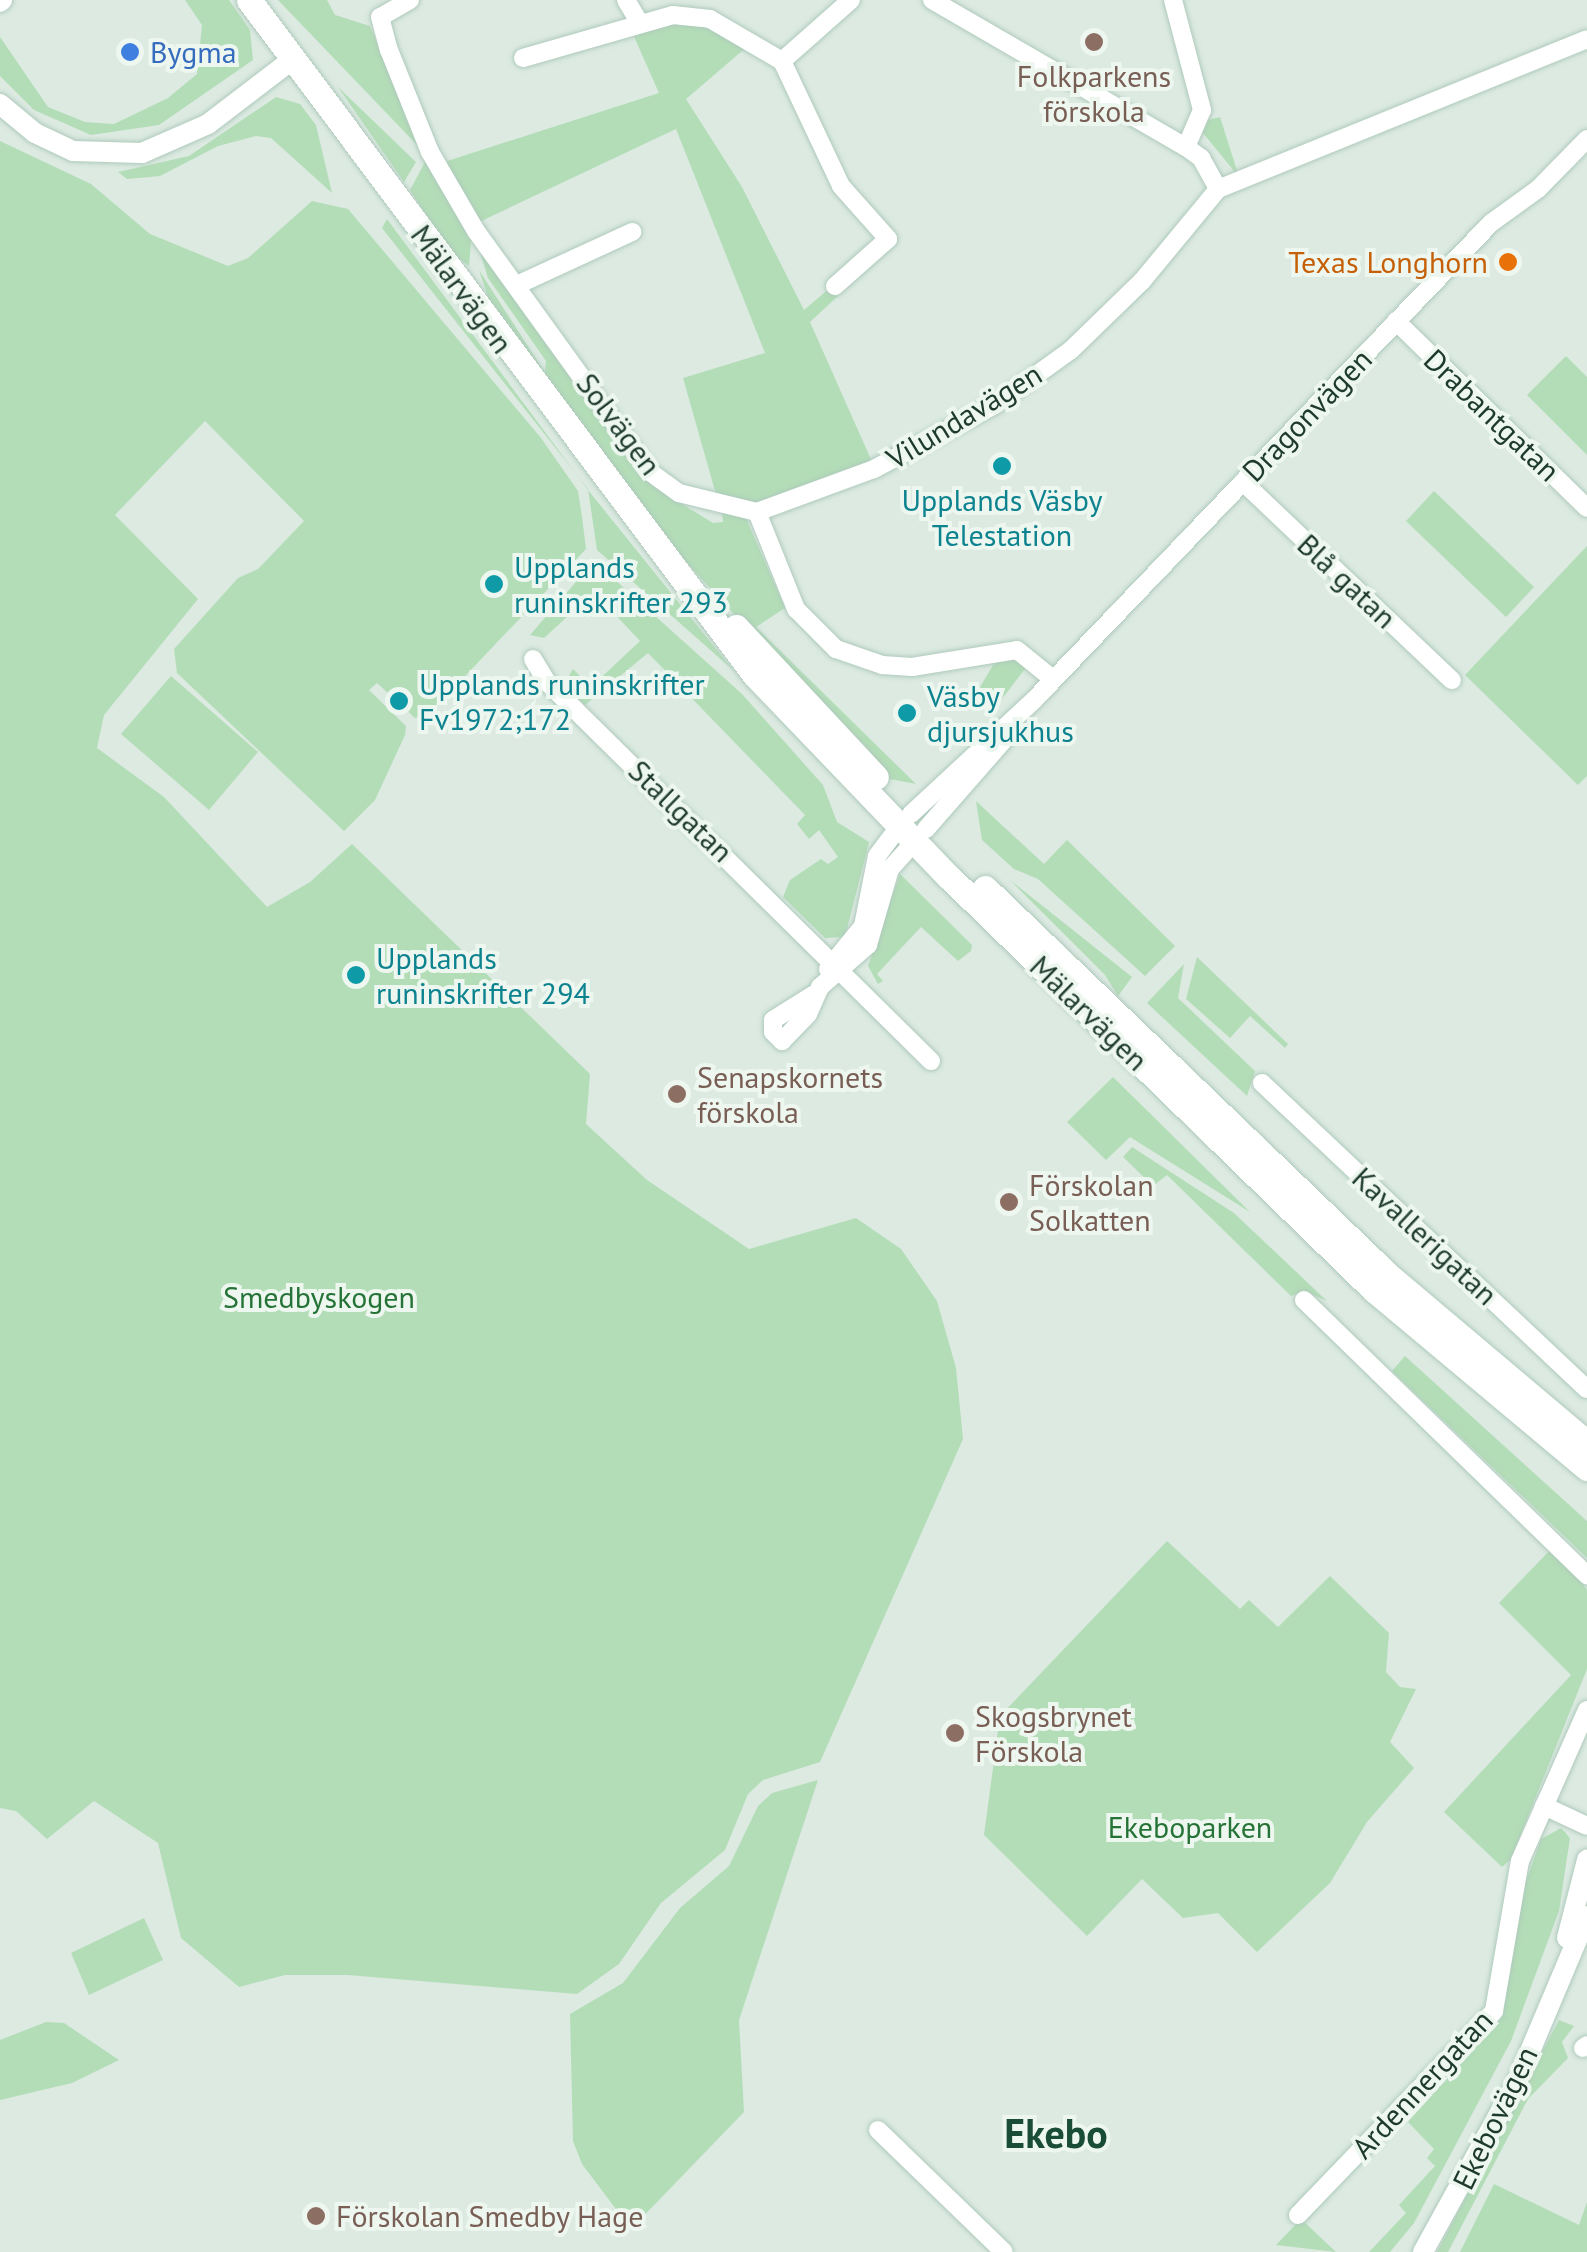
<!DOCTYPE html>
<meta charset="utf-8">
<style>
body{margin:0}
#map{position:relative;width:1587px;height:2252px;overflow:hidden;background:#dceae2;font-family:"PT Sans",sans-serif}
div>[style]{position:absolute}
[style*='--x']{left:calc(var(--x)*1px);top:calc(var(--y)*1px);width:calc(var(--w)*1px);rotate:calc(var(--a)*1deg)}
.green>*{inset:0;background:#b3ddb7}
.roads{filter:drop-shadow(0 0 2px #afcabc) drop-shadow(0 0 2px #afcabc)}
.minor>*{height:18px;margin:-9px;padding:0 9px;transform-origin:9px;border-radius:9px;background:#fff}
.tertiary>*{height:20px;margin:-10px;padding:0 10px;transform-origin:10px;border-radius:10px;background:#fff}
.secondary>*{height:25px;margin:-12.5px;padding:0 12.5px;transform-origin:12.5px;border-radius:12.5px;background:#fff}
.dots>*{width:28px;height:28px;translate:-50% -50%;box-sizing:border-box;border:5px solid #edf7f0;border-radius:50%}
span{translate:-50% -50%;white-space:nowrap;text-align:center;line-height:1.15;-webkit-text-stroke:8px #edf7f0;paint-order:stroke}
.shop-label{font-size:30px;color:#366cbe}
.left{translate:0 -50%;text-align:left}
.education-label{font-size:30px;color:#785e54}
.food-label{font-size:30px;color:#c56008}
.right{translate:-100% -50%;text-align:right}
.street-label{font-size:30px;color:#1e3a2d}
.culture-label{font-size:30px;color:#0d838f}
.park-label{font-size:30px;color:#257336}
.district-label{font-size:40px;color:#194d37;font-weight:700}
</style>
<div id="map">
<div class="green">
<div style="clip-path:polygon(185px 0,229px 0,250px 30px,253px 60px,159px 125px,91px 135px,34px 110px,0 76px,0 37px,48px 107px,85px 122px,114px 124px,168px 98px,197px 74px,202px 25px)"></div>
<div style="clip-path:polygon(278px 0,327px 0,335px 15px,370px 26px,421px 149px)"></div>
<div style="clip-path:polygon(671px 22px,709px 25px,749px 45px,686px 99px,742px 187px,804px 310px,831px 287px,838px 296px,810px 322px,873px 464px,751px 507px,717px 498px,683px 378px,765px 353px,676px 129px,477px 223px,441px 163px,659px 93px,632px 32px)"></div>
<div style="clip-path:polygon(338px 87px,416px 162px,404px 182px)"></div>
<div style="clip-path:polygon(276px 97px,300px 104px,316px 125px,332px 193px,271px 138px,256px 136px,218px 146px,160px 176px,127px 179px,118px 172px,189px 156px)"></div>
<div style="clip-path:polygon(1220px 117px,1239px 177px,1203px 133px,1208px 120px)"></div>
<div style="clip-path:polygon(0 141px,91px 184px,150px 234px,228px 266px,248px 258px,312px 201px,348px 209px,541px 438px,578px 491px,582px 517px,586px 549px,429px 714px,415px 718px,377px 683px,369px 690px,406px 726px,405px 735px,375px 800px,344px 831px,177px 673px,174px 649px,238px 578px,258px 569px,304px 521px,205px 421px,115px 515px,198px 599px,104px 715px,97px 748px,164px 797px,267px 907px,310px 882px,352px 844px,590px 1074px,586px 1124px,647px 1180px,749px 1249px,856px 1218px,901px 1249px,937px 1301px,956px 1368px,963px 1439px,820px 1762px,763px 1780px,748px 1794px,725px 1850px,661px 1903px,619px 1964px,577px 1994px,348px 1975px,285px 1975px,239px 1987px,181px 1938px,158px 1843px,94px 1801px,47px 1839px,16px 1811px,0 1808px)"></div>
<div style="clip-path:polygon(425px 162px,431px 162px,472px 231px,469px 266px,451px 252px,410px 190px)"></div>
<div style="clip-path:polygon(387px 219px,588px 490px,733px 670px,597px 550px,588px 489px,382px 228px)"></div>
<div style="clip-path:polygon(477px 242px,651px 485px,713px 523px,723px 522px,722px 511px,745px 516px,785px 608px,756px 627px,916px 784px,884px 778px,655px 528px,492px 309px,479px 270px,545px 373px,546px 361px,488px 278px)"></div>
<div style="clip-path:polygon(1566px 356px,1587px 377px,1587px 455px,1527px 395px)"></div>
<div style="clip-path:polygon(1434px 491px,1534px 587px,1506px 617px,1406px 521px)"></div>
<div style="clip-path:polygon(1587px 546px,1587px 776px,1578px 785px,1465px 675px)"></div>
<div style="clip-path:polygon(594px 561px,742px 694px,823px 785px,837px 822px,869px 842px,845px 937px,825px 938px,783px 897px,790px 880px,821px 859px,828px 864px,838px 857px,819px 830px,809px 839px,797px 824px,805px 815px,648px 653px,585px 705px,563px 686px,573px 669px,591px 687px,640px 641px,594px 592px,544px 638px,530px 635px)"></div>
<div style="clip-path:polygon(1009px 654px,1028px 665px,998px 704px,980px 687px,999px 655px)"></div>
<div style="clip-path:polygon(171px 676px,258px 752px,209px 810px,121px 734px)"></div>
<div style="clip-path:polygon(976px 801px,1044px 864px,1067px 840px,1175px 946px,1145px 976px,1038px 879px,1014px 869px,982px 840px)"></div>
<div style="clip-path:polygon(900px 874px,972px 945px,971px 951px,958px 961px,921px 927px,877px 974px,883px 981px,878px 984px,868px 966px)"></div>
<div style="clip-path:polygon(1010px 880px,1132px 977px,1118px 996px,1105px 975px)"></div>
<div style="clip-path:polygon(1197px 957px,1288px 1044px,1285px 1048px,1250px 1016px,1230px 1038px,1186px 999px)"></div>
<div style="clip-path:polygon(1184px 964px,1178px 998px,1255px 1071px,1247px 1096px,1147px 1003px)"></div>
<div style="clip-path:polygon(1113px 1077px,1250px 1212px,1130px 1137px,1106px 1160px,1067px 1122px)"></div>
<div style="clip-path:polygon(1132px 1147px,1234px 1213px,1327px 1301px,1304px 1291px,1291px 1296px,1167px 1175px,1153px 1186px,1123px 1157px)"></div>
<div style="clip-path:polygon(1405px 1356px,1587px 1521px,1587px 1558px,1392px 1371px)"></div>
<div style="clip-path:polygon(1167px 1541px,1240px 1609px,1249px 1600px,1278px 1627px,1330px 1576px,1389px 1633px,1386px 1672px,1400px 1687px,1416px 1689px,1390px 1742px,1414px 1768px,1367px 1822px,1330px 1883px,1257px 1952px,1218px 1913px,1183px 1918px,1142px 1879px,1087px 1936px,984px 1835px,1000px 1716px)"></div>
<div style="clip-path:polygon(1555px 1545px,1587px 1590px,1587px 1669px,1511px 1859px,1502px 1867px,1444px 1812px,1571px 1675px,1499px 1603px)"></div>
<div style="clip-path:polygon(818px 1780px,739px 2020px,744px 2112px,631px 2229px,582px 2164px,573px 2141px,570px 2014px,623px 1983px,680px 1908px,729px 1866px,758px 1806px,772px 1793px)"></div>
<div style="clip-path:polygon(1561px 1828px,1570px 1838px,1559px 1911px,1511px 2041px,1414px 2223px,1390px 2252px,1369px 2252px,1406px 2213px,1399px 2205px,1435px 2166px,1427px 2158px,1434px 2149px,1408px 2122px,1500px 2020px,1525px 1884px,1541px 1839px)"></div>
<div style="clip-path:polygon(144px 1918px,163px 1960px,89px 1995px,71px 1953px)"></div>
<div style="clip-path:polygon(1559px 2020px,1574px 2026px,1562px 2042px,1568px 2058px,1528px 2099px,1448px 2252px,1437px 2252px)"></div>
<div style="clip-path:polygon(46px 2022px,64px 2023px,119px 2060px,72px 2083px,0 2100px,0 2040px)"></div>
<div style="clip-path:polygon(1494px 2184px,1579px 2225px,1587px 2202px,1587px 2252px,1460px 2252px)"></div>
<div style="clip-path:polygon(1301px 2219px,1336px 2252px,1276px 2245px)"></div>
</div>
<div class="roads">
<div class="minor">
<div style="--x:410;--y:0;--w:34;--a:150"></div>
<div style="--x:380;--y:17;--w:34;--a:75"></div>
<div style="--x:389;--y:50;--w:110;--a:68.1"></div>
<div style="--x:430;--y:152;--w:91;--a:59.8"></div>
<div style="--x:476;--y:231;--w:297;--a:54.2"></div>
<div style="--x:650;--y:472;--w:36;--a:36"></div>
<div style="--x:679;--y:493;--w:80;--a:13.7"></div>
<div style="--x:757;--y:512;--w:125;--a:-20.2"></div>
<div style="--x:874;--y:469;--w:138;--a:-28"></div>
<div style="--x:996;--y:404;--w:92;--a:-35.8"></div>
<div style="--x:1071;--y:350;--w:99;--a:-44.2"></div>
<div style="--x:1142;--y:281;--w:119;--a:-50.4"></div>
<div style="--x:1218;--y:189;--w:398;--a:-22.1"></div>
<div style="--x:626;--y:0;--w:26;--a:59"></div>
<div style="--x:932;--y:0;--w:293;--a:30.1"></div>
<div style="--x:1186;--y:147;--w:19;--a:36"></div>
<div style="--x:1201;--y:158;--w:35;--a:61"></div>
<div style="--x:1173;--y:0;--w:114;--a:75.2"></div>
<div style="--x:1202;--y:110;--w:40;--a:113.4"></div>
<div style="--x:523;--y:58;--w:156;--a:-16"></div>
<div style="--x:673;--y:15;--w:37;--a:6"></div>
<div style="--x:710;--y:19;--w:83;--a:30.3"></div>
<div style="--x:782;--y:61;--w:138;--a:64.7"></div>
<div style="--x:841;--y:186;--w:71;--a:48.4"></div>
<div style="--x:888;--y:239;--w:71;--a:138.4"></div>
<div style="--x:782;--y:61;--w:92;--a:-41.5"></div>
<div style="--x:517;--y:285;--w:127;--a:-24.7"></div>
<div style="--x:1396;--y:321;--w:267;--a:44.4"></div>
<div style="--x:1243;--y:482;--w:288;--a:43.5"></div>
<div style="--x:757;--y:512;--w:105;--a:68.1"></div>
<div style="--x:796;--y:609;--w:57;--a:45"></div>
<div style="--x:836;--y:649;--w:49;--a:19.2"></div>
<div style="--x:882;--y:665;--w:30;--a:4"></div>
<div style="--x:912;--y:667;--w:106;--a:-9.2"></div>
<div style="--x:1017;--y:650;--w:46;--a:38.9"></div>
<div style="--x:533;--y:659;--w:26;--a:59"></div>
<div style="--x:546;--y:681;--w:541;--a:44.63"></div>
<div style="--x:911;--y:814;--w:169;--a:-42.8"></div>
<div style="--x:1035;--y:699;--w:659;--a:-46.23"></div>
<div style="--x:1491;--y:223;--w:58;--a:-35.9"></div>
<div style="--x:1538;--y:189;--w:70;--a:-45.6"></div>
<div style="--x:926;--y:829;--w:129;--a:-48.8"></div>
<div style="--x:828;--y:969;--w:55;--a:-50.9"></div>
<div style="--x:863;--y:926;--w:71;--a:-78.7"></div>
<div style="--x:877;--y:856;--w:38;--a:-53"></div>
<div style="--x:813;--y:995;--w:47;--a:148"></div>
<div style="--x:773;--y:1020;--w:12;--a:90"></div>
<div style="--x:773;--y:1032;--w:13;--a:45"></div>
<div style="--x:782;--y:1041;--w:37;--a:-46"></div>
<div style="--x:808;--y:1014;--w:30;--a:-66"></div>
<div style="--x:820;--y:987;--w:64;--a:-41.2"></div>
<div style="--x:868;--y:945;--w:79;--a:-73.9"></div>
<div style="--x:890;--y:869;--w:38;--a:-48"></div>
<div style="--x:1262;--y:1083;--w:446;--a:43.3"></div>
<div style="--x:1304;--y:1300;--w:395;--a:44.2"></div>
<div style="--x:1544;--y:1806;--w:47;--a:24.9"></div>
<div style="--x:1583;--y:2048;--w:5;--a:-37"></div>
<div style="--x:878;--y:2130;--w:175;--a:44.1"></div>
<div style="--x:1298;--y:2215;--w:283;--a:-46.1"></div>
<div style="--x:1494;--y:2011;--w:152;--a:-80.2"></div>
<div style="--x:1520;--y:1861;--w:165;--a:-66.1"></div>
</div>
<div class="tertiary">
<div style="--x:0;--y:2;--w:3;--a:-45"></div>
<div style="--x:0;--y:104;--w:45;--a:39.6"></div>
<div style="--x:35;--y:133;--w:42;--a:25.3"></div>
<div style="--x:73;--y:151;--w:69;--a:1.7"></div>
<div style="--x:142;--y:153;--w:72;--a:-23.7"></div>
<div style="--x:208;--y:124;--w:107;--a:-37.4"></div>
<div style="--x:1567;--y:1938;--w:81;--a:-75.6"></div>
<div style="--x:1423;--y:2252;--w:194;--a:-61.1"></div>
<div style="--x:1517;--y:2082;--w:180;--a:-67.1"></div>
</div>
<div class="secondary">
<div style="--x:249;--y:0;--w:842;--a:53.16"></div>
<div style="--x:754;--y:674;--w:281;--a:46.2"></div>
<div style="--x:949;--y:877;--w:593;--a:44.18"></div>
<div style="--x:1374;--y:1290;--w:278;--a:39.9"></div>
<div style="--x:736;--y:627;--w:205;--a:47"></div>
<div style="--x:985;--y:888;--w:559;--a:43.84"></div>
<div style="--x:1388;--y:1275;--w:260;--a:40.2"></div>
</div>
</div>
<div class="dots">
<div style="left:1094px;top:42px;background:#8d6e63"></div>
<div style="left:130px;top:52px;background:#3f7fe0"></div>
<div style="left:1508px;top:262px;background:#e8710a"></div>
<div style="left:1002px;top:466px;background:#0f9aa8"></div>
<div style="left:494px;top:584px;background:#0f9aa8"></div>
<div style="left:399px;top:701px;background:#0f9aa8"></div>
<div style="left:907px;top:713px;background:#0f9aa8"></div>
<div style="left:356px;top:975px;background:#0f9aa8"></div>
<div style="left:677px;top:1094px;background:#8d6e63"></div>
<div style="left:1009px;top:1202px;background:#8d6e63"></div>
<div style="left:955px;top:1733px;background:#8d6e63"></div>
<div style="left:316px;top:2216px;background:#8d6e63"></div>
</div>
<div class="shop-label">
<span class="left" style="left:150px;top:52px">Bygma</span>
</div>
<div class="education-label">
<span style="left:1094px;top:93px">Folkparkens<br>förskola</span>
<span class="left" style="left:697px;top:1094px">Senapskornets<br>förskola</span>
<span class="left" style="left:1029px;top:1202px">Förskolan<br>Solkatten</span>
<span class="left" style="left:975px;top:1733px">Skogsbrynet<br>Förskola</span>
<span class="left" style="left:336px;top:2216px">Förskolan Smedby Hage</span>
</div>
<div class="food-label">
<span class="right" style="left:1488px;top:262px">Texas Longhorn</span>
</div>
<div class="street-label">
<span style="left:462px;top:289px;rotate:54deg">Mälarvägen</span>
<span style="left:1307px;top:415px;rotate:-46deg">Dragonvägen</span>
<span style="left:1492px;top:415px;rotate:44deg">Drabantgatan</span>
<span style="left:964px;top:416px;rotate:-31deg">Vilundavägen</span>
<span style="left:619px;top:424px;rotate:53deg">Solvägen</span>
<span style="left:1347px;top:581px;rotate:43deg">Blå gatan</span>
<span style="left:681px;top:811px;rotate:44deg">Stallgatan</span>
<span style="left:1089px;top:1013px;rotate:44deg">Mälarvägen</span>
<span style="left:1425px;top:1236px;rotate:43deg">Kavallerigatan</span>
<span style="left:1422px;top:2084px;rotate:-47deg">Ardennergatan</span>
<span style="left:1495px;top:2118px;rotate:-64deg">Ekebovägen</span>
</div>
<div class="culture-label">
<span style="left:1002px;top:517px">Upplands Väsby<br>Telestation</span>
<span class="left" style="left:514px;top:584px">Upplands<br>runinskrifter 293</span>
<span class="left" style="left:419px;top:701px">Upplands runinskrifter<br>Fv1972;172</span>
<span class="left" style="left:927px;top:713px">Väsby<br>djursjukhus</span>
<span class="left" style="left:376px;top:975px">Upplands<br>runinskrifter 294</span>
</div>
<div class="park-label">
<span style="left:319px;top:1297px">Smedbyskogen</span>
<span style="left:1190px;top:1827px">Ekeboparken</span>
</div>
<div class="district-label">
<span style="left:1056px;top:2133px">Ekebo</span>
</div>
</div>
